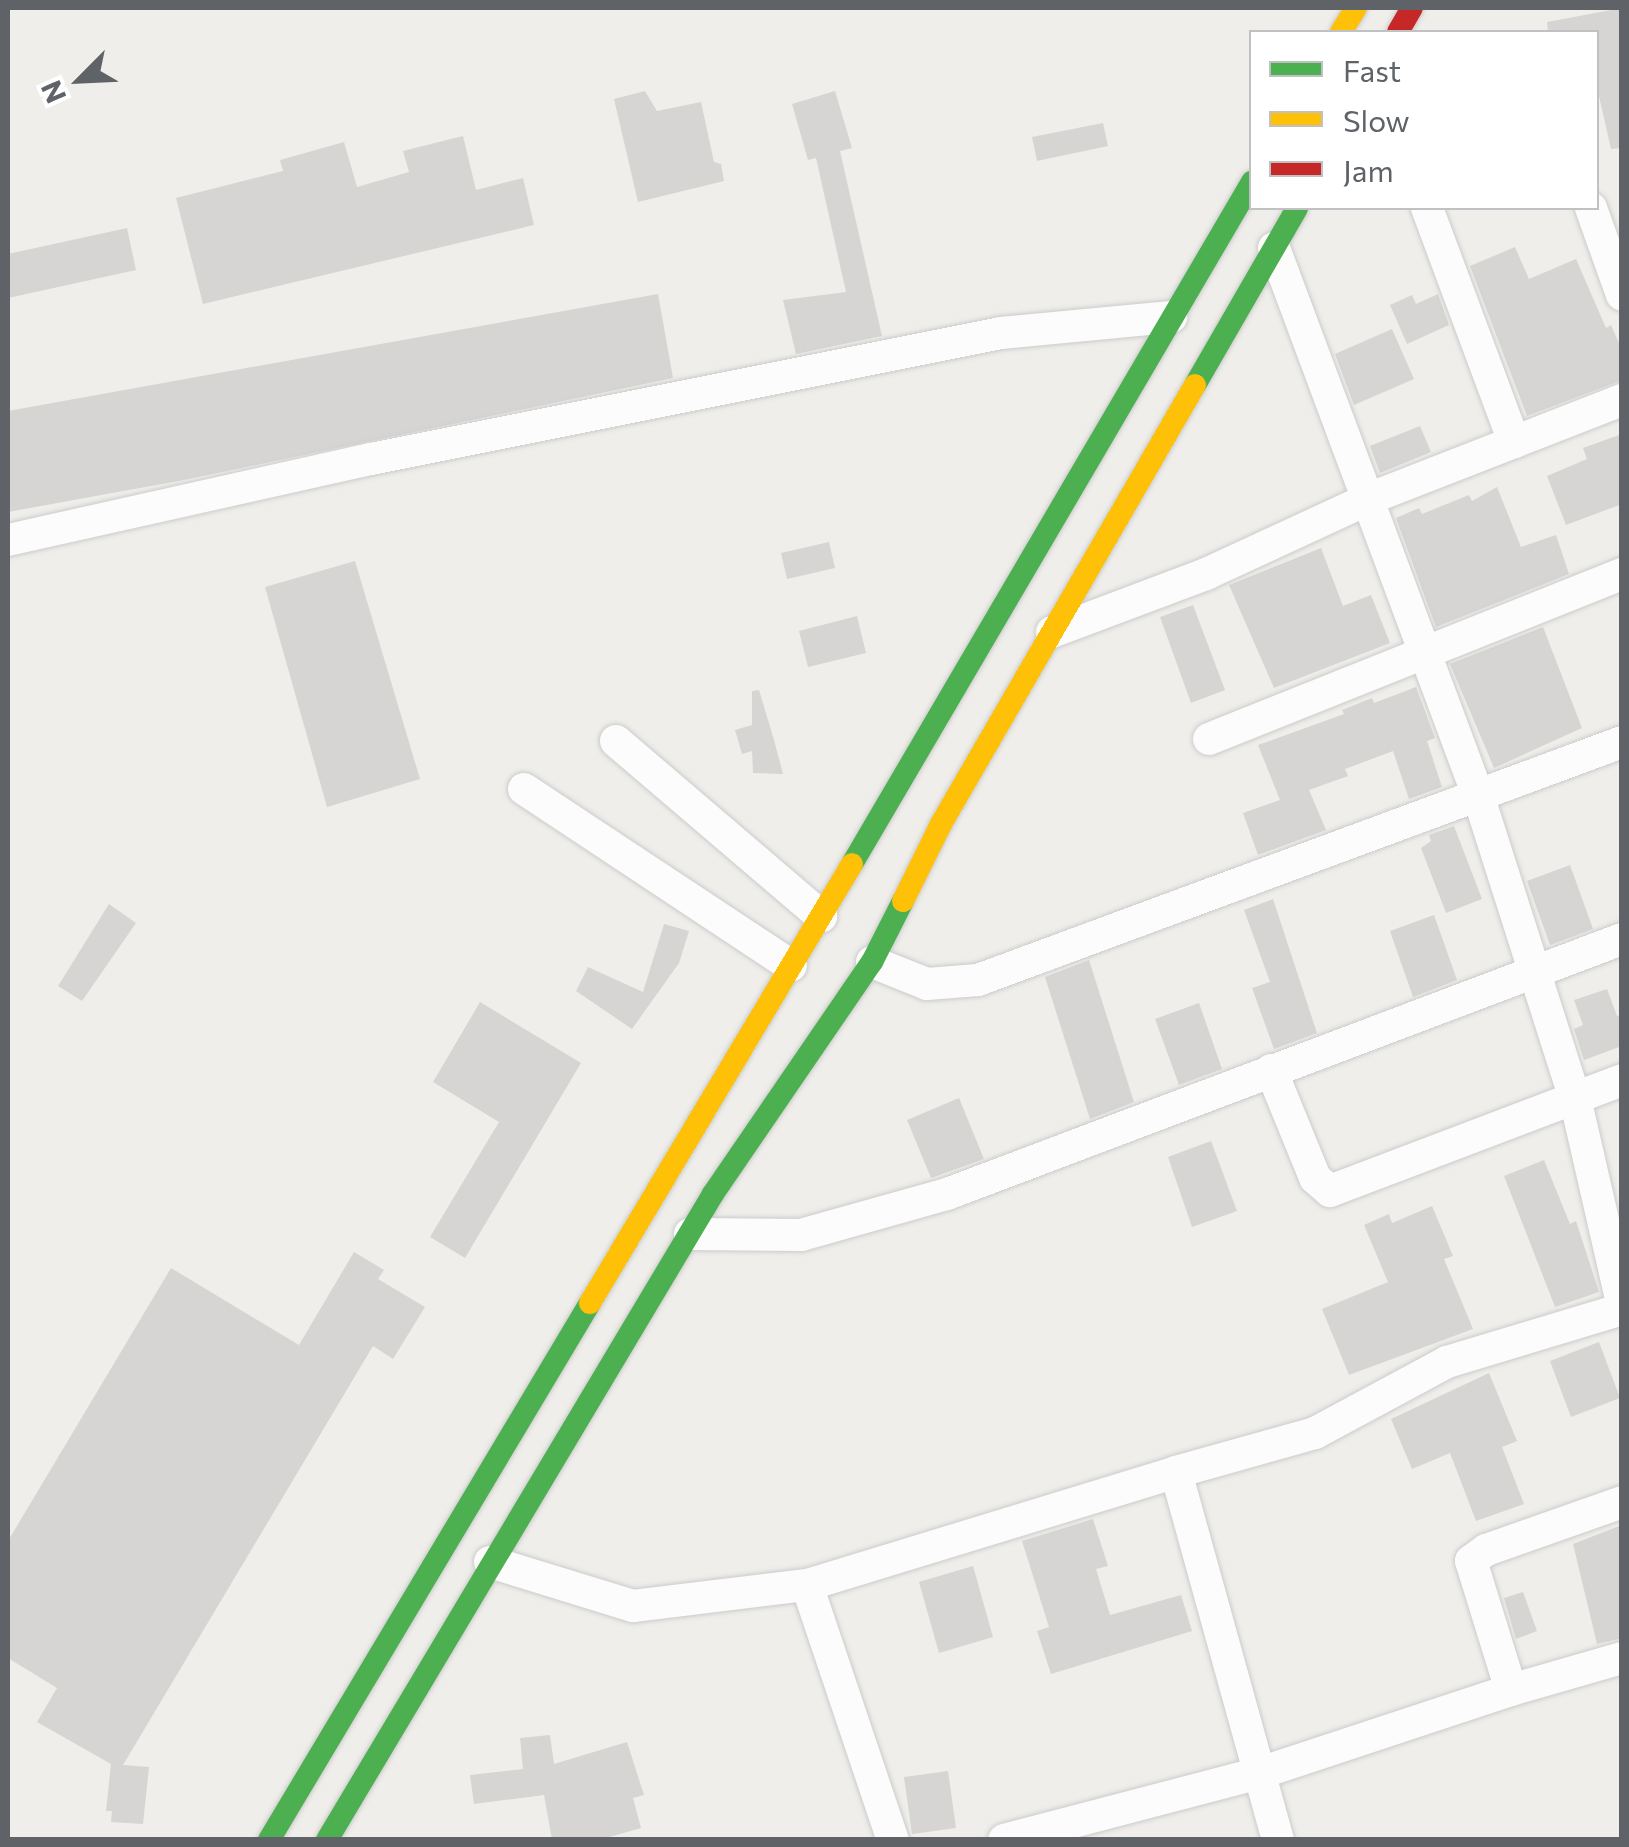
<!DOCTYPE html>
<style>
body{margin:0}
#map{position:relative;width:1629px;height:1847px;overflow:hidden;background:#efeeea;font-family:Commissioner,sans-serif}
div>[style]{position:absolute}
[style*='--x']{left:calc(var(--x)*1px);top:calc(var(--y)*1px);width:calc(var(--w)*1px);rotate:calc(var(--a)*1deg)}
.building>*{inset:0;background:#d6d5d3}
.roads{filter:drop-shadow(0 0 2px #cbcccc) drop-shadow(0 0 2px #cbcccc)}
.street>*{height:32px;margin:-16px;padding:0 16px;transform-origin:16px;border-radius:16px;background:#fdfcfc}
.fast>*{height:22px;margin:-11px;padding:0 11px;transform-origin:11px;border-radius:11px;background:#4caf50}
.slow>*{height:22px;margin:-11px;padding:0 11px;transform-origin:11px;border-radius:11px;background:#ffc107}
.jam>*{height:22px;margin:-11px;padding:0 11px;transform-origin:11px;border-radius:11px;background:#c62828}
span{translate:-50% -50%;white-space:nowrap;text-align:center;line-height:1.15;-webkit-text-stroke:10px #fff;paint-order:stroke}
.frame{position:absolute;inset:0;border:10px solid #5f6368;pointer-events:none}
.legend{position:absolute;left:1249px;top:30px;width:350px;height:180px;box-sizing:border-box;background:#fff;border:2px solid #bfc1c3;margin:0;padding:12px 18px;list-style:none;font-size:30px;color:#5f6368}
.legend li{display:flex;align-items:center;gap:20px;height:50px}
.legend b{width:50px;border:2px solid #bfc1c3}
.north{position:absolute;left:30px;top:30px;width:100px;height:100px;-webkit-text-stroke:8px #fff;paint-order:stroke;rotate:246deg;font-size:28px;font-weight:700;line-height:40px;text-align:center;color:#5f6368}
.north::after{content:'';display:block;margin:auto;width:35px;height:45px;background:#5f6368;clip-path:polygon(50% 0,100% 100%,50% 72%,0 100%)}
</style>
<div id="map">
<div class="building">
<div style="clip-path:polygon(1622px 8px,1622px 148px,1611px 149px,1596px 83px,1596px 32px,1548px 32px,1547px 22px)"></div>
<div style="clip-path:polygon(645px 91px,657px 111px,701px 102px,714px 162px,721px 164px,724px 181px,638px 202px,614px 99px)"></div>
<div style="clip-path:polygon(835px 91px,852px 148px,840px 151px,882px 336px,796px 354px,783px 300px,846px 292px,816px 158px,808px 160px,792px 104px)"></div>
<div style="clip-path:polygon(1103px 123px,1108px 146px,1037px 161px,1032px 137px)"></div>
<div style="clip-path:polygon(463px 136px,476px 190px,523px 178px,534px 225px,203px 304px,176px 198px,283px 171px,280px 160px,344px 142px,357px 187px,409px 172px,403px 151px)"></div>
<div style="clip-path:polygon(127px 228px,136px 270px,8px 298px,8px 254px)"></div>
<div style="clip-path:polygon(1515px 247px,1529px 279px,1576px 259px,1606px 328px,1611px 325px,1622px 350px,1622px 380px,1527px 416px,1470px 266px)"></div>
<div style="clip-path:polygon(658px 294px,673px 378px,184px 480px,8px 512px,8px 411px)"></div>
<div style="clip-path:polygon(1438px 294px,1449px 325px,1407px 344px,1390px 305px,1412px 295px,1416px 304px)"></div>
<div style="clip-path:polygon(1392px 329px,1414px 379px,1354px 405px,1335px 354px)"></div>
<div style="clip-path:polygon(1420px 426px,1431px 452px,1380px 473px,1370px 446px)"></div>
<div style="clip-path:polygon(1622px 434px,1622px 504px,1566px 525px,1547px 476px,1587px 459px,1583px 448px)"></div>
<div style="clip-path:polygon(1497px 487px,1521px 547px,1556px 535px,1569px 574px,1436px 627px,1396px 518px,1419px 508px,1422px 514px,1469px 495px,1472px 501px)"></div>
<div style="clip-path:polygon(829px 542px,835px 568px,787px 579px,781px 553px)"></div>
<div style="clip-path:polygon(1321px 548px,1343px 606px,1371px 595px,1390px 643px,1274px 688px,1229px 585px)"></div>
<div style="clip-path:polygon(355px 561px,420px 779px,327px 807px,265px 587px)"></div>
<div style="clip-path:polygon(1193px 605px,1225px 690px,1191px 703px,1160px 617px)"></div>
<div style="clip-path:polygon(857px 616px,866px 653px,808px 667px,799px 631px)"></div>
<div style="clip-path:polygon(1543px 627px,1582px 728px,1494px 768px,1450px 664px)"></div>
<div style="clip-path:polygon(1416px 687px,1435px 738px,1427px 741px,1442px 787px,1409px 799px,1393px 751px,1345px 769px,1348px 776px,1309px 790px,1326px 830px,1258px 855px,1243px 813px,1280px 800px,1258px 745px,1344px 714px,1342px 710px,1372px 698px,1374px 703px)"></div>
<div style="clip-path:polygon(759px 690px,774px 740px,783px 774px,753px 773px,752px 751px,742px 754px,735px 730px,752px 725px,752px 691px)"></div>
<div style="clip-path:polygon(1454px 826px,1482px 899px,1446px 913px,1421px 848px,1431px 841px,1429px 835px)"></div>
<div style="clip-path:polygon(1570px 865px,1593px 929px,1550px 945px,1527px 881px)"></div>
<div style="clip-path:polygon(1273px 899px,1317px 1033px,1274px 1049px,1252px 988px,1270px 982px,1244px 910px)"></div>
<div style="clip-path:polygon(109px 904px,136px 923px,82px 1001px,58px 986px)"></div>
<div style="clip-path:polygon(1434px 915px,1457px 980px,1413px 997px,1390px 931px)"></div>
<div style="clip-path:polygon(664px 924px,689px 931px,679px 963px,632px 1029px,576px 991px,588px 967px,643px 992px)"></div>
<div style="clip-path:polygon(1089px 960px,1134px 1102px,1090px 1119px,1045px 977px)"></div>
<div style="clip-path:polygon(1607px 989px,1617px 1016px,1622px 1015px,1622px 1046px,1584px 1060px,1574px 1029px,1583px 1025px,1574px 1000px)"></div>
<div style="clip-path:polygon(480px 1002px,581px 1063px,465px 1258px,430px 1237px,499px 1122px,433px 1082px)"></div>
<div style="clip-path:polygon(1199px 1003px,1222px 1069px,1179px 1085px,1155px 1019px)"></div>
<div style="clip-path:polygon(959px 1098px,984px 1159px,931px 1178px,907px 1120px)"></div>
<div style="clip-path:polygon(1211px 1141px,1237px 1211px,1192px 1227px,1168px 1157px)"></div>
<div style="clip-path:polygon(1544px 1160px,1570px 1224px,1576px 1221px,1599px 1292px,1555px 1307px,1504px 1176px)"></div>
<div style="clip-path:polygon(1432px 1206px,1453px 1256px,1444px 1259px,1473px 1329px,1349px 1375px,1322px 1309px,1388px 1282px,1364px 1225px,1389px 1214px,1392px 1223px)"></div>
<div style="clip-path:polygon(354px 1252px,384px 1270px,378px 1279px,425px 1307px,393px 1359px,373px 1346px,123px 1765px,149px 1767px,143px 1824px,111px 1822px,112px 1811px,106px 1811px,111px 1764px,37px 1722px,57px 1688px,8px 1658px,8px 1541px,171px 1268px,299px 1345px)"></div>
<div style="clip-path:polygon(1599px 1342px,1620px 1398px,1571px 1417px,1550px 1361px)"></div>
<div style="clip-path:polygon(1489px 1373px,1517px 1441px,1502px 1447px,1524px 1504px,1476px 1521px,1450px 1453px,1412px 1469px,1391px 1419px)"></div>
<div style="clip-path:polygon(1093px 1519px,1108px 1566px,1096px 1569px,1110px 1615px,1181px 1595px,1192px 1631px,1051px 1674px,1037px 1631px,1049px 1627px,1022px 1541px)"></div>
<div style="clip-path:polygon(1622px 1525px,1622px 1638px,1597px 1644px,1573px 1544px)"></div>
<div style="clip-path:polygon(973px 1566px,993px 1637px,939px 1653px,919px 1582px)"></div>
<div style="clip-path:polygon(1523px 1592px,1537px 1631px,1516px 1639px,1504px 1598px)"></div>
<div style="clip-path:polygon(550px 1735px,554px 1764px,627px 1742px,644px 1795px,633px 1798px,641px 1828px,599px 1840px,552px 1840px,544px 1795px,474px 1804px,470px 1775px,523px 1769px,520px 1738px)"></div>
<div style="clip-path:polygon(948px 1771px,956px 1828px,912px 1834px,904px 1777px)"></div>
</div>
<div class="roads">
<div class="street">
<div style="--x:1427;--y:208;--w:250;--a:69.6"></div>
<div style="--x:1591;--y:208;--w:92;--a:70.4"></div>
<div style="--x:1274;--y:248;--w:587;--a:69.56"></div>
<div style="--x:1479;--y:798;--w:315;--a:72.3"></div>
<div style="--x:1575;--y:1098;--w:211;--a:77.1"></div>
<div style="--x:8;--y:540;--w:372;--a:-12.6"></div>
<div style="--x:371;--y:459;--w:642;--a:-11.31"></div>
<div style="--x:1001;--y:333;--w:171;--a:-5.4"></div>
<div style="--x:1052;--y:632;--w:165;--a:-20.6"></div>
<div style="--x:1206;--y:574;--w:179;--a:-24.8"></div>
<div style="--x:1368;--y:499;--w:273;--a:-21.3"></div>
<div style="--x:1209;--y:739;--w:445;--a:-21.8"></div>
<div style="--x:616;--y:741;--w:270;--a:40.5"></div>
<div style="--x:524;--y:789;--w:320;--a:33.5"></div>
<div style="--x:872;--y:962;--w:59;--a:21.8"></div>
<div style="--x:927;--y:984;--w:51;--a:-4.5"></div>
<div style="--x:978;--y:980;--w:687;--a:-20.28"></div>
<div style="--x:1271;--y:1070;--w:117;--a:67.8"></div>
<div style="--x:1315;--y:1178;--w:20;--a:41"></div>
<div style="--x:1330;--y:1191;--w:312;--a:-20.8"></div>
<div style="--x:690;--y:1234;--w:111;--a:0.5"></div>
<div style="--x:801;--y:1235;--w:152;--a:-15.7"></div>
<div style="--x:947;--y:1194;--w:722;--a:-20.7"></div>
<div style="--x:490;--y:1562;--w:150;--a:17.1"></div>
<div style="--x:633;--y:1606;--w:175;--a:-6.9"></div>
<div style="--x:807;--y:1585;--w:386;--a:-17"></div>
<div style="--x:807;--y:1585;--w:269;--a:71.4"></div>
<div style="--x:1511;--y:1690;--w:135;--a:-107.2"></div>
<div style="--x:1471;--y:1561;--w:19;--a:-36"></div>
<div style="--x:1486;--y:1550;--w:144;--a:-19.4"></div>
<div style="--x:1004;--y:1840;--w:265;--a:-14.7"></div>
<div style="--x:1260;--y:1773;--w:264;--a:-18.3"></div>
<div style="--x:1511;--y:1690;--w:116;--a:-16.1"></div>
<div style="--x:1278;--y:1840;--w:382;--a:-105.5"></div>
<div style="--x:1176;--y:1472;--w:144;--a:-15.7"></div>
<div style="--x:1315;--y:1433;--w:150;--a:-28.3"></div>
<div style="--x:1447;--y:1362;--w:183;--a:-16.8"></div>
</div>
<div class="fast">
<div style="--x:1195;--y:385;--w:204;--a:-60"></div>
<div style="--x:852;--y:864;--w:791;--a:-59.61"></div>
<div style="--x:269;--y:1840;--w:626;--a:-59.13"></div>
<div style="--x:327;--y:1840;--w:753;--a:-59.14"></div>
<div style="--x:713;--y:1194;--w:281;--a:-55.6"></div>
<div style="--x:872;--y:962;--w:68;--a:-63.1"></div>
</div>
<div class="slow">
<div style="--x:1341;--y:32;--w:28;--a:-58"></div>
<div style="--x:903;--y:901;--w:86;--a:-63.7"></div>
<div style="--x:941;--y:824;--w:507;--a:-59.95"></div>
<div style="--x:590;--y:1303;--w:511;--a:-59.17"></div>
</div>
<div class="jam">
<div style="--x:1398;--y:32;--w:28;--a:-60"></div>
</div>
</div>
<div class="frame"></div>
<ul class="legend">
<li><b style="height:12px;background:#4caf50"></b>Fast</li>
<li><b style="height:12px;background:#ffc107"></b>Slow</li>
<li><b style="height:12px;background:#c62828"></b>Jam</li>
</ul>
<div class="north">N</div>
</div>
